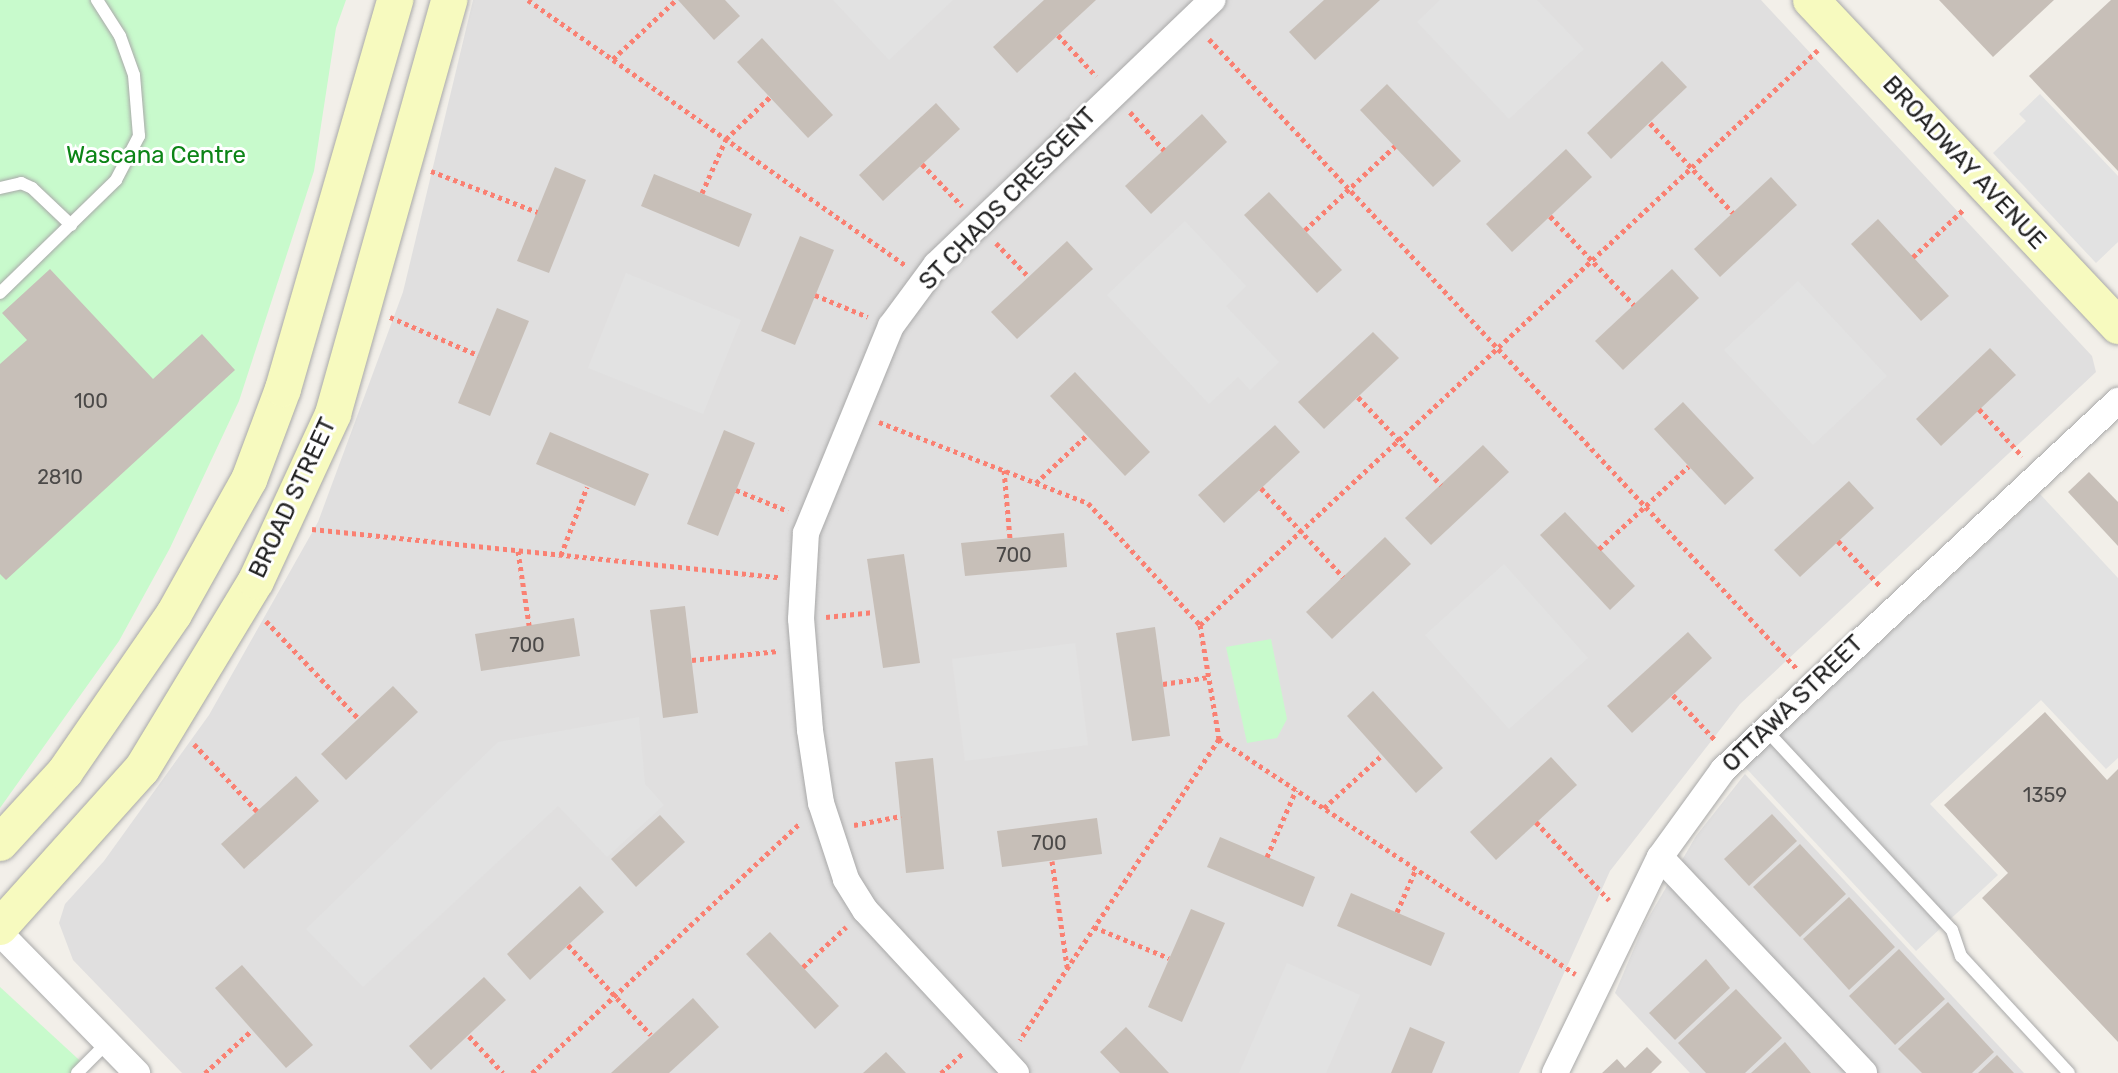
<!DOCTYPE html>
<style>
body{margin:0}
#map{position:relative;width:2118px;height:1073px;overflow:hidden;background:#f2efe9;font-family:Rubik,sans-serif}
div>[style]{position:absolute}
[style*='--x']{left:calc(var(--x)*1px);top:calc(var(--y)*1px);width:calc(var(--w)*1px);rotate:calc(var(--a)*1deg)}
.residential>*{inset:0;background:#e0dfdf}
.park>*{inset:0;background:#c8facc}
.parking>*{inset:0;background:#e2e2e2}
.building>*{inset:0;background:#c7bfb8}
.path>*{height:5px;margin-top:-2.5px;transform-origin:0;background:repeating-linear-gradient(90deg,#fa8072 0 4px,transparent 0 8px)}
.roads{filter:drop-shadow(0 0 2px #a9a9a9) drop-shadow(0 0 2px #a9a9a9)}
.lane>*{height:12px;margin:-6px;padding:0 6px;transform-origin:6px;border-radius:6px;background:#fff}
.street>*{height:26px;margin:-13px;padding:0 13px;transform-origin:13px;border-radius:13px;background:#fff}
.secondary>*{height:36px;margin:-18px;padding:0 18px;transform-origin:18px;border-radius:18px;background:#f7fabf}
span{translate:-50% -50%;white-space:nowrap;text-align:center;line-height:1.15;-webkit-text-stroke:6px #fff;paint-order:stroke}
.number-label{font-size:20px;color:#4b4948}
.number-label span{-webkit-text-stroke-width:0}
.park-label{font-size:24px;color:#0c8416}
.street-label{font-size:24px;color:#222}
</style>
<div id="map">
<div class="residential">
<div style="clip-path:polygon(473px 0,1761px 0,2092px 356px,2096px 372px,1740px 704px,1610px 871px,1519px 1073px,182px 1073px,73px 960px,59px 923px,65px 904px,104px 861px,209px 715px,318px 522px,403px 292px)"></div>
<div style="clip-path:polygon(1745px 774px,2024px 1073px,1690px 1073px,1640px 1020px,1615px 993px,1643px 927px,1696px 836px)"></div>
</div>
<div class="park">
<div style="clip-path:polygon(0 0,346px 0,336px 28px,314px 171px,239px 401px,170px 548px,119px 641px,0 808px)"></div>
<div style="clip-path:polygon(1271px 639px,1287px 719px,1277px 738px,1247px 743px,1226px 647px)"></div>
<div style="clip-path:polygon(0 987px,89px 1069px,85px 1073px,0 1073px)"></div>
</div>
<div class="parking">
<div style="clip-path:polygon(833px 0,953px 0,889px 60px)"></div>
<div style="clip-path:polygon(1440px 0,1537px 0,1584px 49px,1509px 119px,1417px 22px)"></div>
<div style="clip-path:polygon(2040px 94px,2118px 176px,2118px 242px,2096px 263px,1993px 153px,2026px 121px,2019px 114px)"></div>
<div style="clip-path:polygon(1185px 221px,1246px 286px,1226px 306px,1279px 362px,1250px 390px,1238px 377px,1209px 404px,1107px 295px)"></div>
<div style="clip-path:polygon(626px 273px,741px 320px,703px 414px,588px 368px)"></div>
<div style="clip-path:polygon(1798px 281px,1887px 376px,1813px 445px,1724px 350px)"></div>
<div style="clip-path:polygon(2040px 494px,2118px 578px,2118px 758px,2106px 769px,2041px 700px,1930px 804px,1998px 875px,1916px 951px,1745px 767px)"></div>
<div style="clip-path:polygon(1504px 564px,1588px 658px,1509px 729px,1425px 635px)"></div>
<div style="clip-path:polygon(1075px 643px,1088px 745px,965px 761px,952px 659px)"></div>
<div style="clip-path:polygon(639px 717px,645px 784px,664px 805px,607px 857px,558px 806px,363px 987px,306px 929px,498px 742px)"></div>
<div style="clip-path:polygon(1287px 963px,1360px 995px,1326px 1073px,1239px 1073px)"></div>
</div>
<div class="building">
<div style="clip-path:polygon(678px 0,725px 0,740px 16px,714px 40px)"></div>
<div style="clip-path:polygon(1044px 0,1096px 0,1017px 73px,993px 47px)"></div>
<div style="clip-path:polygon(1324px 0,1380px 0,1315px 60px,1289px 32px)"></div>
<div style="clip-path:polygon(1939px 0,2054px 0,1993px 57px)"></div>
<div style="clip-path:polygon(2111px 0,2118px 0,2118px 171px,2029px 76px)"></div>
<div style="clip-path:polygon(762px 38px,833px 115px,808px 138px,737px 62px)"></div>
<div style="clip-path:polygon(1662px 61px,1687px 87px,1611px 159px,1587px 133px)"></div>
<div style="clip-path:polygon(1387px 84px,1461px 161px,1433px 187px,1360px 110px)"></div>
<div style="clip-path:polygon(936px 103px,960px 129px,883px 201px,859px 175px)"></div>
<div style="clip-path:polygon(1202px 114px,1227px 142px,1151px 214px,1125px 186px)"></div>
<div style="clip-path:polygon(1566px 149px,1592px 177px,1512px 252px,1486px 224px)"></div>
<div style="clip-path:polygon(555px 167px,586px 180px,549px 273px,517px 261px)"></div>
<div style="clip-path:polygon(654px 174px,752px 214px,739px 247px,641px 206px)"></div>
<div style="clip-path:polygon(1771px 177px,1797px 205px,1720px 277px,1694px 249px)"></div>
<div style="clip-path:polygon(1269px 192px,1342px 270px,1317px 293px,1244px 215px)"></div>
<div style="clip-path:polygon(1878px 219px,1949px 296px,1921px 321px,1851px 244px)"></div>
<div style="clip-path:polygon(800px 236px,834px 250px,795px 345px,761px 331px)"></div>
<div style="clip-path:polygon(1067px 241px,1093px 269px,1017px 339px,991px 312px)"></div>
<div style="clip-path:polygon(50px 269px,153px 379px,202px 334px,235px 370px,6px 580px,0 574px,0 364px,27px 340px,2px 313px)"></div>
<div style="clip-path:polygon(1672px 269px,1699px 298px,1623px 370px,1595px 341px)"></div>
<div style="clip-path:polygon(497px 308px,529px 321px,490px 416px,458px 403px)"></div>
<div style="clip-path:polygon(1373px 332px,1399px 358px,1324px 429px,1298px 402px)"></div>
<div style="clip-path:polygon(1990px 348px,2016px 375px,1941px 446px,1916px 419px)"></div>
<div style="clip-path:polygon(1075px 372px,1150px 452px,1125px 476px,1050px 396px)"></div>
<div style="clip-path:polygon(1683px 402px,1754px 478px,1725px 505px,1654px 429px)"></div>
<div style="clip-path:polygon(1275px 425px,1300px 452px,1224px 523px,1198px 495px)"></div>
<div style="clip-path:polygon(724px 430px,755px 443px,718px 536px,687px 524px)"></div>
<div style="clip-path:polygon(550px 432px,649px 474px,635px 506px,536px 464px)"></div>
<div style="clip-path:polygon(1483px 445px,1509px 472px,1431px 545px,1405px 518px)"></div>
<div style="clip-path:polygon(2089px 472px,2118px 502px,2118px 546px,2068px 492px)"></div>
<div style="clip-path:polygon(1849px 481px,1874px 508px,1800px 577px,1774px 550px)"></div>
<div style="clip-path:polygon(1565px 512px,1635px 586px,1610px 610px,1540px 535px)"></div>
<div style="clip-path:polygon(1064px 533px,1067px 567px,965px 576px,961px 543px)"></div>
<div style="clip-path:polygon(1385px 537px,1411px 564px,1332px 639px,1306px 612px)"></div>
<div style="clip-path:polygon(904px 554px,920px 663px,883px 668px,867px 559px)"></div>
<div style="clip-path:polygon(685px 606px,698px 713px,663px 718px,650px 610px)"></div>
<div style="clip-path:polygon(574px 618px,580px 656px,481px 671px,475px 634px)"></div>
<div style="clip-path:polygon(1155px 627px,1170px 736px,1132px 741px,1116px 633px)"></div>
<div style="clip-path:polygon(1688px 632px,1712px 658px,1632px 733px,1607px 706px)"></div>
<div style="clip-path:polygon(393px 686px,418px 712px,346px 780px,321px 754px)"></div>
<div style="clip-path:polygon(1373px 691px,1443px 768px,1416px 793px,1347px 716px)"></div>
<div style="clip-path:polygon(2045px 712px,2107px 780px,2118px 769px,2118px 1042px,1982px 898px,2008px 873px,1944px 805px)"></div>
<div style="clip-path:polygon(1551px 757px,1577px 785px,1496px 860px,1470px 832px)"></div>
<div style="clip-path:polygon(933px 758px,944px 869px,906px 873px,895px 762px)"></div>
<div style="clip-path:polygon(296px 776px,319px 801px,244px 869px,221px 844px)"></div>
<div style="clip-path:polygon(1772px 814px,1797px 841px,1749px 886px,1724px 859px)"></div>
<div style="clip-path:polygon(660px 815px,685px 842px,636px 887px,611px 859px)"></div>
<div style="clip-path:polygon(1097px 818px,1102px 854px,1002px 867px,997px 831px)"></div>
<div style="clip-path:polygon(1220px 837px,1315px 877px,1303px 907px,1207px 867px)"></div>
<div style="clip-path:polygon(1800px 844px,1846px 894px,1800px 937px,1753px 887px)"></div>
<div style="clip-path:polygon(580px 886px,604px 912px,530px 980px,507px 954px)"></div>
<div style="clip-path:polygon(1351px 893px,1445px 933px,1431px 966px,1337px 926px)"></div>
<div style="clip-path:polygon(1849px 897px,1895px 947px,1849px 990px,1803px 939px)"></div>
<div style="clip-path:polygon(1191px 909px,1225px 923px,1182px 1022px,1148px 1007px)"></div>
<div style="clip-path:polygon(770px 932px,839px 1006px,815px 1029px,746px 954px)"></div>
<div style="clip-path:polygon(1899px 949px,1945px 999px,1895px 1045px,1849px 996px)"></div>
<div style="clip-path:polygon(1706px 959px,1730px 988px,1675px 1040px,1649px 1013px)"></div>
<div style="clip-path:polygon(242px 965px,313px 1045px,286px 1068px,215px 988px)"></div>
<div style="clip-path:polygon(484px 977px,506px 1000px,431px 1070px,409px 1046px)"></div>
<div style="clip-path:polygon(1736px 989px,1782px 1038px,1745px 1073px,1706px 1073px,1678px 1043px)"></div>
<div style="clip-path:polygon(693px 998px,719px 1027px,669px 1073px,611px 1073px)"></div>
<div style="clip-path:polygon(1948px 1002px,1994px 1052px,1972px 1073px,1922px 1073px,1898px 1049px)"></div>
<div style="clip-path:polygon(1126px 1027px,1169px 1073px,1120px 1073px,1100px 1052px)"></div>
<div style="clip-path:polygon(1410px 1027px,1445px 1042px,1432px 1073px,1391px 1073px)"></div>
<div style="clip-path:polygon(1785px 1042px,1811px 1073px,1751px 1073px)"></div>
<div style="clip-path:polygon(1647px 1047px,1662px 1062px,1651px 1073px,1602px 1073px,1617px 1059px,1625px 1068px)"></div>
<div style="clip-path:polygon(886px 1052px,906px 1073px,863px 1073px)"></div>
<div style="clip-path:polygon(1997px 1055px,2014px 1073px,1978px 1073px)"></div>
</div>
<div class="path">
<div style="--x:528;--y:0;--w:463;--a:35.1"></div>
<div style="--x:1058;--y:35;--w:56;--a:47.2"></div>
<div style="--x:1209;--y:39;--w:862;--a:46.97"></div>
<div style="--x:613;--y:59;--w:86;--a:-43.1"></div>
<div style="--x:1130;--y:112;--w:51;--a:48.2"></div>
<div style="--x:1650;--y:123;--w:122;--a:47.3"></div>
<div style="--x:922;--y:164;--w:58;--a:46.4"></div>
<div style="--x:431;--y:171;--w:114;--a:21.1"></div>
<div style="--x:702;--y:193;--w:59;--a:-66"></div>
<div style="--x:726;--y:139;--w:61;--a:-43.7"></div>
<div style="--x:1550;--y:216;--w:122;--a:46.7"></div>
<div style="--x:1305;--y:230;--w:123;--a:-43"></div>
<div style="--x:996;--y:243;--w:47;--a:45.9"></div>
<div style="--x:1913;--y:257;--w:71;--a:-43.3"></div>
<div style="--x:815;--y:295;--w:57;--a:22.5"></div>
<div style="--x:390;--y:317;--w:96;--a:23.4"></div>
<div style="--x:1358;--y:397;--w:121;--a:46.7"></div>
<div style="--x:1979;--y:409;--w:64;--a:47.5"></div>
<div style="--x:879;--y:422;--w:224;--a:21.2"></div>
<div style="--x:1088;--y:503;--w:166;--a:47.4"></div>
<div style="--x:1200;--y:625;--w:116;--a:80.5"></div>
<div style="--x:1219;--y:739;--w:361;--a:123.5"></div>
<div style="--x:1004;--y:470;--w:68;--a:85"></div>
<div style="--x:1036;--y:483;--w:70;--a:-43.3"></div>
<div style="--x:1261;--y:488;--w:121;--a:47.3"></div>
<div style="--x:736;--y:490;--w:56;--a:22"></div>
<div style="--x:312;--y:529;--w:469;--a:5.9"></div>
<div style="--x:1838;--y:541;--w:63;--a:46.9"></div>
<div style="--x:1599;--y:549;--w:122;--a:-42.7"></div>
<div style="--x:518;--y:551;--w:75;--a:81.5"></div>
<div style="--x:561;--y:555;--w:73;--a:-69.1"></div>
<div style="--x:826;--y:617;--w:48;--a:-5.9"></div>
<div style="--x:266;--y:621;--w:135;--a:46.5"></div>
<div style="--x:1200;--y:625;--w:844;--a:-42.94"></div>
<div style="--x:692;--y:660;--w:86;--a:-6"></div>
<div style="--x:1163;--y:684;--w:47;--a:-8.7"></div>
<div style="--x:1673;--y:695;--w:63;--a:46.9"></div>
<div style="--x:1219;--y:739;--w:427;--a:33.4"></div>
<div style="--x:194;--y:744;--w:92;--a:46.8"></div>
<div style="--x:1324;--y:808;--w:79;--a:-42.4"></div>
<div style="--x:1536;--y:822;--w:107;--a:46.9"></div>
<div style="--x:854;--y:825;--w:48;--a:-10.8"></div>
<div style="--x:1267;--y:857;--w:73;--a:-66.6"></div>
<div style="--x:1052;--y:861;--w:107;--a:81.9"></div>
<div style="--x:1397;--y:912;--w:47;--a:-66.2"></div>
<div style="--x:1094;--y:927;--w:81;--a:22.5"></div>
<div style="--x:568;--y:945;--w:122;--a:47.3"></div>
<div style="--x:803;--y:967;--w:59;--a:-42.9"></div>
<div style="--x:469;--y:1036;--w:50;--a:47.4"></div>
<div style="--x:205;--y:1073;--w:61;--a:-42.3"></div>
<div style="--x:532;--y:1073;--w:367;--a:-43"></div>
<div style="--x:941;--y:1073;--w:31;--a:-42"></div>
</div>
<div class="roads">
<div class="lane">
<div style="--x:0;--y:188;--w:22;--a:-13"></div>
<div style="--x:21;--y:183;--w:12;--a:24"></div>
<div style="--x:32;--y:188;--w:54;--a:43.5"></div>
<div style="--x:0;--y:293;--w:162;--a:-44.2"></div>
<div style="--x:116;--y:180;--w:50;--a:-62.4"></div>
<div style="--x:139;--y:136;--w:61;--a:-94.7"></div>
<div style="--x:134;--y:75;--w:41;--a:-109.7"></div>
<div style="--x:120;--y:36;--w:43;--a:-122.6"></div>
<div style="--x:1766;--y:730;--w:273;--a:47.1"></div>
<div style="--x:1952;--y:930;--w:28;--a:71"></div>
<div style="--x:1961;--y:956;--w:159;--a:47.3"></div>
<div style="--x:77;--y:1073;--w:42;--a:-45"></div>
</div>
<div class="street">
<div style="--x:1660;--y:857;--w:297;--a:46.6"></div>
<div style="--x:0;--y:933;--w:196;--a:45.6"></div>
<div style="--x:1016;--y:1073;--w:222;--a:-132.8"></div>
<div style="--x:865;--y:910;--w:36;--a:-122"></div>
<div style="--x:846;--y:879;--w:80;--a:-108.2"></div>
<div style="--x:821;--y:803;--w:74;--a:-98.6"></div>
<div style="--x:810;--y:730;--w:111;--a:-94.6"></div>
<div style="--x:801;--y:619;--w:86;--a:-86.7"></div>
<div style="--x:806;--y:533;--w:224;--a:-67.7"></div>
<div style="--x:891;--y:326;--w:76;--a:-53.6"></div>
<div style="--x:936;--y:265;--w:383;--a:-43.8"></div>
<div style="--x:1555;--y:1073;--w:240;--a:-64.1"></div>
<div style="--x:1660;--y:857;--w:107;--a:-54.1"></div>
<div style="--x:1723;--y:770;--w:541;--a:-43.05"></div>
</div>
<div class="secondary">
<div style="--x:1811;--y:0;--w:448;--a:46.7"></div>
<div style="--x:0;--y:843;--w:96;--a:-47.5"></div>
<div style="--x:65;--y:772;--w:192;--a:-55.4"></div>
<div style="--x:174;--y:614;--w:154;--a:-60.8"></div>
<div style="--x:249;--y:480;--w:97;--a:-69.5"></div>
<div style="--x:283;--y:389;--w:405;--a:-73.9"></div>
<div style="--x:0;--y:927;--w:212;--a:-48.1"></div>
<div style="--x:142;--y:769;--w:220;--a:-58.8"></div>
<div style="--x:256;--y:581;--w:184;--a:-65.2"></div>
<div style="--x:333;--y:414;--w:430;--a:-74.3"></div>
</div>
</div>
<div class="number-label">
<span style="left:91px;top:401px">100</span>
<span style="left:60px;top:477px">2810</span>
<span style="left:1014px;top:555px">700</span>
<span style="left:527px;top:645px">700</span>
<span style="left:2045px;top:795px">1359</span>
<span style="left:1049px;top:843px">700</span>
</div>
<div class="park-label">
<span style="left:156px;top:156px">Wascana Centre</span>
</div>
<div class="street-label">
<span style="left:1964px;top:163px;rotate:47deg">BROADWAY AVENUE</span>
<span style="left:1008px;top:199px;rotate:-46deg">ST CHADS CRESCENT</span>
<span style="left:293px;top:498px;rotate:-65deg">BROAD STREET</span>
<span style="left:1793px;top:704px;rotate:-44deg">OTTAWA STREET</span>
</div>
</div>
